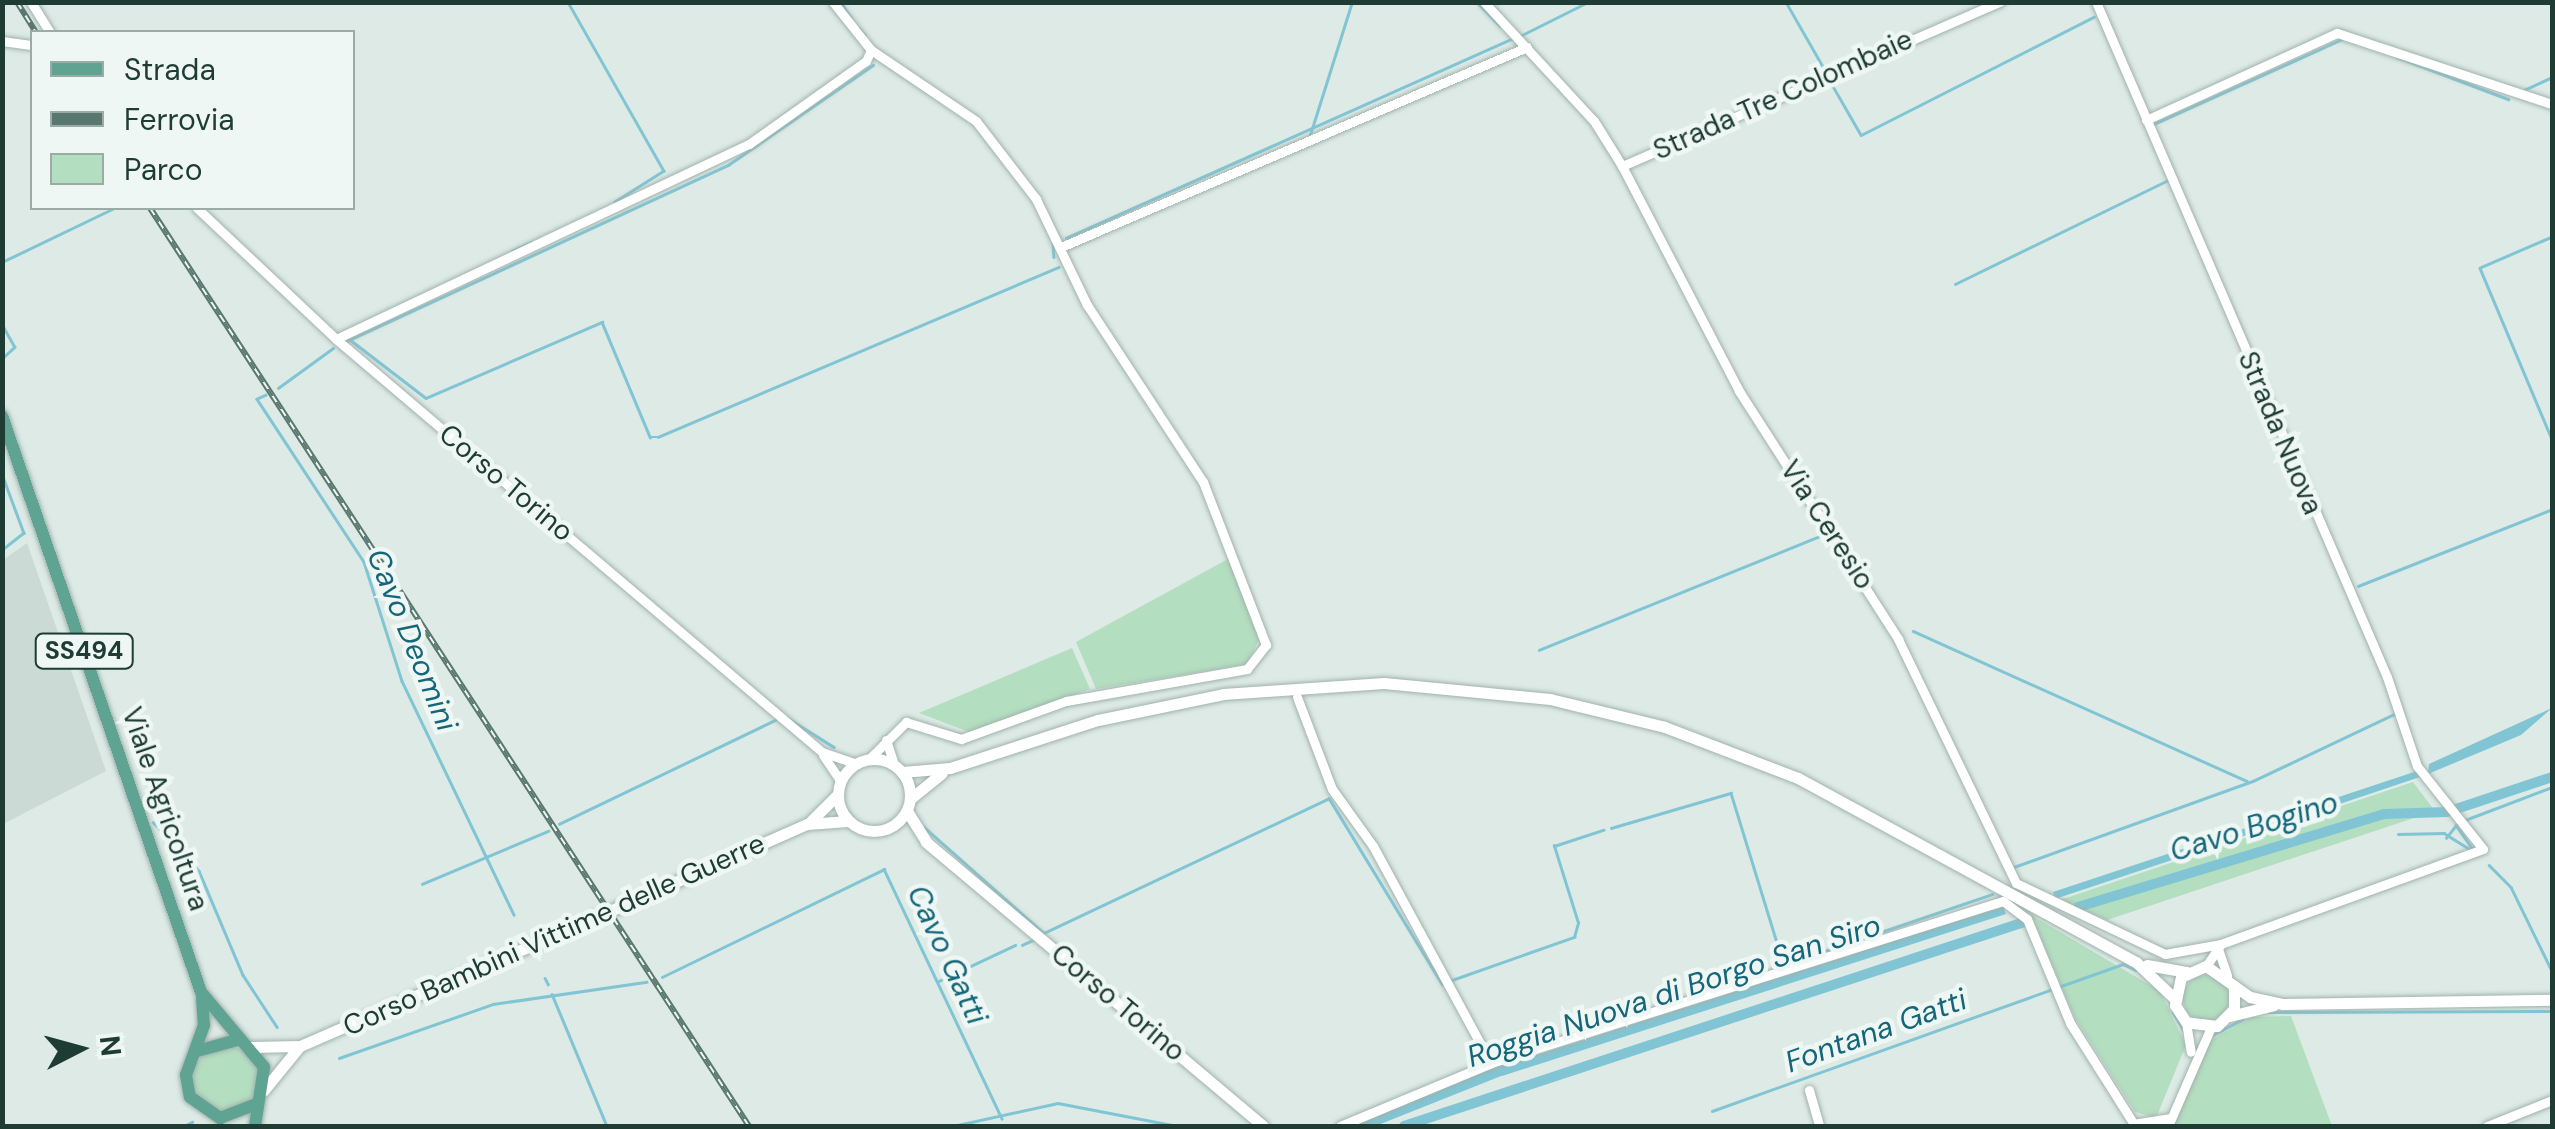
<!DOCTYPE html>
<style>
body{margin:0}
#map{position:relative;width:2555px;height:1129px;overflow:hidden;background:#ddeae5;font-family:"DM Sans",sans-serif}
div>[style]{position:absolute}
[style*='--x']{left:calc(var(--x)*1px);top:calc(var(--y)*1px);width:calc(var(--w)*1px);rotate:calc(var(--a)*1deg)}
.built>*{inset:0;background:#cbdad4}
.green>*{inset:0;background:#b4dec0}
.round{border-radius:50%}
.water>*{inset:0;background:#81c5d4}
.stream>*{height:2.5px;margin:-1.25px;padding:0 1.25px;transform-origin:1.25px;border-radius:1.25px;background:#81c5d4}
.canal>*{height:10px;margin:-5px;padding:0 5px;transform-origin:5px;border-radius:5px;background:#81c5d4}
.roads{filter:drop-shadow(0 0 2px #a0b2ac) drop-shadow(0 0 2px #a0b2ac)}
.minor>*{height:9px;margin:-4.5px;padding:0 4.5px;transform-origin:4.5px;border-radius:4.5px;background:#fff}
.secondary>*{height:11px;margin:-5.5px;padding:0 5.5px;transform-origin:5.5px;border-radius:5.5px;background:#fff}
.secondary>.ring{margin:-5.5px;padding:0;box-sizing:content-box;background:none;border:11px solid #fff;border-radius:50%}
.primary>*{height:12px;margin:-6px;padding:0 6px;transform-origin:6px;border-radius:6px;background:#5fa393}
.rail>*{height:6px;margin-top:-3px;transform-origin:0;background:repeating-linear-gradient(90deg,#eef7f3 0 8px,#58776f 0 16px);box-sizing:border-box;border-block:2px solid #58776f}
.bridges{filter:drop-shadow(0 0 2px #9cb7ae) drop-shadow(0 0 2px #9cb7ae)}
.secondary-bridge>*{height:11px;margin:-5.5px;padding:0 5.5px;transform-origin:5.5px;border-radius:5.5px;background:#fff}
span{translate:-50% -50%;white-space:nowrap;text-align:center;line-height:1.15;-webkit-text-stroke:9px #eef7f3;paint-order:stroke}
.shield-label span{padding:2px 8px;background:#eef7f3;border:2px solid;border-radius:8px;-webkit-text-stroke-width:0}
.shield-label{font-size:25px;color:#1e3b34;font-weight:700}
.street-label{font-size:28px;color:#1e3b34}
.water-label{font-size:30px;color:#15667a;font-style:italic}
.frame{position:absolute;inset:0;border:5px solid #1e3b34;pointer-events:none}
.legend{position:absolute;left:30px;top:30px;width:325px;height:180px;box-sizing:border-box;background:#eef7f3;border:2px solid #9baca7;margin:0;padding:12px 18px;list-style:none;font-size:30px;color:#1e3b34}
.legend li{display:flex;align-items:center;gap:20px;height:50px}
.legend b{width:50px;border:2px solid #9baca7}
.north{position:absolute;left:30px;top:999px;width:100px;height:100px;-webkit-text-stroke:8px #eef7f3;paint-order:stroke;rotate:84deg;font-size:28px;font-weight:700;line-height:40px;text-align:center;color:#1e3b34}
.north::after{content:'';display:block;margin:auto;width:35px;height:45px;background:#1e3b34;clip-path:polygon(50% 0,100% 100%,50% 72%,0 100%)}
</style>
<div id="map">
<div class="built">
<div style="clip-path:polygon(27px 543px,106px 771px,3px 824px,3px 560px)"></div>
</div>
<div class="green">
<div style="clip-path:polygon(1228px 559px,1261px 634px,1248px 664px,1096px 689px,1076px 642px)"></div>
<div style="clip-path:polygon(1072px 648px,1090px 689px,969px 732px,919px 713px)"></div>
<div style="clip-path:polygon(2413px 782px,2435px 811px,2107px 920px,2060px 900px)"></div>
<div style="clip-path:polygon(2031px 915px,2160px 991px,2186px 1045px,2156px 1118px,2135px 1112px,2075px 1018px)"></div>
<div class="round" style="left:2183px;top:975px;width:46px;height:46px"></div>
<div style="clip-path:polygon(2291px 1016px,2332px 1126px,2174px 1126px,2203px 1044px,2251px 1017px)"></div>
<div class="round" style="left:193px;top:1046px;width:66px;height:66px"></div>
</div>
<div class="water">
<div style="clip-path:polygon(2552px 708px,2521px 735px,2428px 774px,2429px 764px)"></div>
<div style="clip-path:polygon(2417px 771px,2420px 777px,2235px 839px,2055px 899px,2053px 892px)"></div>
<div style="clip-path:polygon(2003px 906px,2006px 914px,1502px 1076px,1499px 1067px)"></div>
</div>
<div class="stream">
<div style="--x:568;--y:2;--w:194;--a:60.4"></div>
<div style="--x:664;--y:171;--w:58;--a:147.7"></div>
<div style="--x:841;--y:2;--w:19;--a:58"></div>
<div style="--x:1477;--y:2;--w:33;--a:46"></div>
<div style="--x:1786;--y:2;--w:78;--a:60.2"></div>
<div style="--x:859;--y:28;--w:9;--a:49"></div>
<div style="--x:1520;--y:36;--w:76;--a:-26.6"></div>
<div style="--x:2397;--y:57;--w:119;--a:20.7"></div>
<div style="--x:1830;--y:81;--w:62;--a:60.1"></div>
<div style="--x:1861;--y:135;--w:261;--a:-26.9"></div>
<div style="--x:2522;--y:91;--w:33;--a:-25"></div>
<div style="--x:2154;--y:124;--w:206;--a:-24.3"></div>
<div style="--x:1310;--y:135;--w:139;--a:-72.5"></div>
<div style="--x:2552;--y:237;--w:78;--a:156.7"></div>
<div style="--x:2480;--y:268;--w:186;--a:67.2"></div>
<div style="--x:1066;--y:238;--w:491;--a:-24.1"></div>
<div style="--x:1053;--y:244;--w:13;--a:86"></div>
<div style="--x:512;--y:251;--w:21;--a:-25"></div>
<div style="--x:2;--y:262;--w:124;--a:-25.7"></div>
<div style="--x:1955;--y:284;--w:239;--a:-26"></div>
<div style="--x:2;--y:324;--w:26;--a:61"></div>
<div style="--x:15;--y:347;--w:18;--a:137"></div>
<div style="--x:348;--y:338;--w:98;--a:37.6"></div>
<div style="--x:426;--y:398;--w:192;--a:-23.4"></div>
<div style="--x:602;--y:322;--w:125;--a:67.3"></div>
<div style="--x:650;--y:437;--w:8;--a:0"></div>
<div style="--x:658;--y:437;--w:435;--a:-23"></div>
<div style="--x:347;--y:341;--w:420;--a:-24.8"></div>
<div style="--x:728;--y:165;--w:176;--a:-34.6"></div>
<div style="--x:278;--y:388;--w:68;--a:-36"></div>
<div style="--x:266;--y:395;--w:10;--a:156"></div>
<div style="--x:257;--y:399;--w:195;--a:56.7"></div>
<div style="--x:364;--y:562;--w:125;--a:72.3"></div>
<div style="--x:402;--y:681;--w:259;--a:64.4"></div>
<div style="--x:2;--y:474;--w:63;--a:69.6"></div>
<div style="--x:24;--y:533;--w:28;--a:142"></div>
<div style="--x:2358;--y:586;--w:209;--a:-21.6"></div>
<div style="--x:1913;--y:631;--w:366;--a:24.2"></div>
<div style="--x:1539;--y:650;--w:311;--a:-22.1"></div>
<div style="--x:783;--y:715;--w:60;--a:32.1"></div>
<div style="--x:2465;--y:820;--w:93;--a:-20.8"></div>
<div style="--x:153;--y:822;--w:67;--a:46.8"></div>
<div style="--x:199;--y:871;--w:113;--a:67.1"></div>
<div style="--x:243;--y:975;--w:62;--a:56.8"></div>
<div style="--x:559;--y:824;--w:240;--a:-25.7"></div>
<div style="--x:2456;--y:825;--w:32;--a:55"></div>
<div style="--x:924;--y:827;--w:160;--a:41.5"></div>
<div style="--x:1044;--y:933;--w:315;--a:-25.3"></div>
<div style="--x:1329;--y:798;--w:218;--a:58.7"></div>
<div style="--x:1611;--y:828;--w:125;--a:-16.3"></div>
<div style="--x:1731;--y:793;--w:180;--a:72.9"></div>
<div style="--x:1784;--y:965;--w:220;--a:-18.8"></div>
<div style="--x:2398;--y:834;--w:46;--a:-1.2"></div>
<div style="--x:2444;--y:833;--w:32;--a:32"></div>
<div style="--x:2446;--y:838;--w:16;--a:-52"></div>
<div style="--x:2489;--y:865;--w:31;--a:45"></div>
<div style="--x:2511;--y:887;--w:93;--a:64"></div>
<div style="--x:2011;--y:868;--w:257;--a:-19.8"></div>
<div style="--x:2253;--y:781;--w:156;--a:-25.4"></div>
<div style="--x:422;--y:884;--w:137;--a:-22.8"></div>
<div style="--x:1022;--y:945;--w:12;--a:-24"></div>
<div style="--x:662;--y:977;--w:247;--a:-25.9"></div>
<div style="--x:884;--y:869;--w:276;--a:64.7"></div>
<div style="--x:545;--y:978;--w:7;--a:63"></div>
<div style="--x:939;--y:981;--w:84;--a:-25.3"></div>
<div style="--x:1449;--y:981;--w:133;--a:-19.4"></div>
<div style="--x:1574;--y:937;--w:15;--a:-74"></div>
<div style="--x:1578;--y:923;--w:81;--a:-107.3"></div>
<div style="--x:1554;--y:846;--w:52;--a:-18.1"></div>
<div style="--x:2061;--y:986;--w:66;--a:-19.5"></div>
<div style="--x:2123;--y:964;--w:14;--a:25"></div>
<div style="--x:552;--y:994;--w:143;--a:67.4"></div>
<div style="--x:2173;--y:1012;--w:22;--a:60"></div>
<div style="--x:2269;--y:1012;--w:283;--a:-0.2"></div>
<div style="--x:2211;--y:1036;--w:36;--a:-28"></div>
<div style="--x:339;--y:1058;--w:163;--a:-19.3"></div>
<div style="--x:493;--y:1004;--w:155;--a:-8.2"></div>
<div style="--x:1712;--y:1111;--w:361;--a:-19.7"></div>
<div style="--x:184;--y:1126;--w:9;--a:-27"></div>
<div style="--x:953;--y:1126;--w:107;--a:-12.4"></div>
<div style="--x:1058;--y:1103;--w:121;--a:10.9"></div>
</div>
<div class="canal">
<div style="--x:2453;--y:810;--w:104;--a:-18.4"></div>
<div style="--x:2078;--y:907;--w:320;--a:-16.9"></div>
<div style="--x:2384;--y:814;--w:63;--a:-1.8"></div>
<div style="--x:1362;--y:1126;--w:162;--a:-21.7"></div>
<div style="--x:1404;--y:1126;--w:653;--a:-18.21"></div>
</div>
<div class="roads">
<div class="minor">
<div style="--x:31;--y:2;--w:36;--a:58"></div>
<div style="--x:1484;--y:2;--w:162;--a:47.3"></div>
<div style="--x:1594;--y:121;--w:53;--a:58.1"></div>
<div style="--x:1622;--y:166;--w:254;--a:62.5"></div>
<div style="--x:1739;--y:391;--w:295;--a:57.3"></div>
<div style="--x:1898;--y:639;--w:271;--a:64.2"></div>
<div style="--x:2016;--y:883;--w:165;--a:25.5"></div>
<div style="--x:2165;--y:954;--w:57;--a:-10.1"></div>
<div style="--x:2096;--y:2;--w:735;--a:66.68"></div>
<div style="--x:2387;--y:677;--w:94;--a:71.4"></div>
<div style="--x:2417;--y:766;--w:106;--a:51.5"></div>
<div style="--x:2483;--y:849;--w:279;--a:160.1"></div>
<div style="--x:2221;--y:944;--w:27;--a:124"></div>
<div style="--x:2;--y:41;--w:29;--a:8"></div>
<div style="--x:2146;--y:120;--w:210;--a:-24.5"></div>
<div style="--x:2337;--y:33;--w:226;--a:18.3"></div>
<div style="--x:1622;--y:166;--w:412;--a:-23.5"></div>
<div style="--x:197;--y:208;--w:191;--a:43.3"></div>
<div style="--x:336;--y:339;--w:638;--a:40.36"></div>
<div style="--x:822;--y:752;--w:37;--a:19"></div>
<div style="--x:1061;--y:247;--w:507;--a:-23.23"></div>
<div style="--x:336;--y:339;--w:457;--a:-25.3"></div>
<div style="--x:749;--y:144;--w:143;--a:-35.4"></div>
<div style="--x:866;--y:61;--w:12;--a:-66"></div>
<div style="--x:871;--y:50;--w:61;--a:-128.4"></div>
<div style="--x:1297;--y:697;--w:98;--a:69.2"></div>
<div style="--x:1332;--y:789;--w:70;--a:54.3"></div>
<div style="--x:1373;--y:846;--w:247;--a:61.5"></div>
<div style="--x:886;--y:740;--w:26;--a:72"></div>
<div style="--x:823;--y:755;--w:32;--a:56"></div>
<div style="--x:868;--y:760;--w:54;--a:-45"></div>
<div style="--x:906;--y:722;--w:58;--a:17.2"></div>
<div style="--x:961;--y:739;--w:112;--a:-19.9"></div>
<div style="--x:1066;--y:701;--w:184;--a:-10"></div>
<div style="--x:1247;--y:669;--w:31;--a:-52"></div>
<div style="--x:1266;--y:645;--w:175;--a:-111.1"></div>
<div style="--x:1203;--y:482;--w:212;--a:-123.2"></div>
<div style="--x:1087;--y:305;--w:118;--a:-115.7"></div>
<div style="--x:1036;--y:199;--w:98;--a:-127.6"></div>
<div style="--x:976;--y:121;--w:127;--a:-145.9"></div>
<div style="--x:2218;--y:949;--w:28;--a:71"></div>
<div style="--x:2186;--y:1022;--w:30;--a:81"></div>
<div style="--x:1809;--y:1090;--w:37;--a:74"></div>
<div style="--x:2133;--y:1124;--w:38;--a:-9"></div>
<div style="--x:1340;--y:1126;--w:164;--a:-22.6"></div>
<div style="--x:1491;--y:1063;--w:537;--a:-17.56"></div>
<div style="--x:2003;--y:901;--w:30;--a:37"></div>
<div style="--x:2027;--y:919;--w:113;--a:67.5"></div>
<div style="--x:2070;--y:1023;--w:122;--a:57.7"></div>
<div style="--x:2168;--y:1126;--w:108;--a:-66.5"></div>
<div style="--x:2487;--y:1126;--w:70;--a:-21.8"></div>
</div>
<div class="secondary">
<div class="ring" style="left:838px;top:759px;width:61px;height:61px"></div>
<div style="--x:902;--y:772;--w:48;--a:-4.8"></div>
<div style="--x:950;--y:768;--w:156;--a:-18"></div>
<div style="--x:1098;--y:720;--w:128;--a:-11.7"></div>
<div style="--x:1223;--y:694;--w:161;--a:-3.9"></div>
<div style="--x:1384;--y:683;--w:167;--a:5.5"></div>
<div style="--x:1550;--y:699;--w:118;--a:13.7"></div>
<div style="--x:1665;--y:727;--w:142;--a:21"></div>
<div style="--x:1798;--y:778;--w:385;--a:28.6"></div>
<div style="--x:2136;--y:962;--w:52;--a:43.5"></div>
<div style="--x:910;--y:799;--w:41;--a:-39.1"></div>
<div style="--x:907;--y:811;--w:36;--a:58"></div>
<div style="--x:926;--y:842;--w:441;--a:40.1"></div>
<div style="--x:811;--y:821;--w:38;--a:-45"></div>
<div style="--x:621;--y:906;--w:203;--a:-23.8"></div>
<div style="--x:807;--y:824;--w:41;--a:-4.2"></div>
<div style="--x:2147;--y:965;--w:41;--a:9.9"></div>
<div style="--x:2234;--y:986;--w:23;--a:90"></div>
<div style="--x:2234;--y:1009;--w:24;--a:135"></div>
<div style="--x:2217;--y:1026;--w:31;--a:-173"></div>
<div style="--x:2186;--y:1022;--w:20;--a:-123"></div>
<div style="--x:2175;--y:1005;--w:29;--a:-78"></div>
<div style="--x:2181;--y:977;--w:27;--a:-24"></div>
<div style="--x:2206;--y:966;--w:54;--a:35.2"></div>
<div style="--x:2250;--y:997;--w:34;--a:12"></div>
<div style="--x:2283;--y:1004;--w:269;--a:-0.9"></div>
<div style="--x:2230;--y:1016;--w:45;--a:-14"></div>
<div style="--x:250;--y:1047;--w:50;--a:-1.1"></div>
<div style="--x:300;--y:1046;--w:322;--a:-23.5"></div>
<div style="--x:264;--y:1090;--w:55;--a:-50.9"></div>
</div>
<div class="primary">
<div style="--x:2;--y:416;--w:609;--a:70.94"></div>
<div style="--x:201;--y:992;--w:98;--a:50"></div>
<div style="--x:264;--y:1067;--w:60;--a:98.7"></div>
<div style="--x:202;--y:998;--w:27;--a:86"></div>
<div style="--x:204;--y:1025;--w:53;--a:109.8"></div>
<div style="--x:186;--y:1075;--w:22;--a:80"></div>
<div style="--x:190;--y:1097;--w:37;--a:35"></div>
<div style="--x:220;--y:1118;--w:40;--a:-21"></div>
<div style="--x:197;--y:1051;--w:41;--a:-15.4"></div>
</div>
</div>
<div class="rail">
<div style="--x:17;--y:2;--w:36;--a:58"></div>
<div style="--x:150;--y:208;--w:1096;--a:56.88"></div>
</div>
<div class="bridges">
<div class="secondary-bridge">
<div style="--x:595;--y:918;--w:29;--a:-25"></div>
</div>
</div>
<div class="shield-label">
<span style="left:84px;top:651px">SS494</span>
</div>
<div class="street-label">
<span style="left:1783px;top:95px;rotate:-24deg">Strada Tre Colombaie</span>
<span style="left:2280px;top:433px;rotate:67deg">Strada Nuova</span>
<span style="left:506px;top:483px;rotate:40deg">Corso Torino</span>
<span style="left:1827px;top:525px;rotate:57deg">Via Ceresio</span>
<span style="left:165px;top:809px;rotate:71deg">Viale Agricoltura</span>
<span style="left:554px;top:935px;rotate:-24deg">Corso Bambini Vittime delle Guerre</span>
<span style="left:1118px;top:1003px;rotate:40deg">Corso Torino</span>
</div>
<div class="water-label">
<span style="left:412px;top:640px;rotate:68deg">Cavo Deomini</span>
<span style="left:2254px;top:827px;rotate:-17deg">Cavo Bogino</span>
<span style="left:947px;top:955px;rotate:65deg">Cavo Gatti</span>
<span style="left:1674px;top:991px;rotate:-18deg">Roggia Nuova di Borgo San Siro</span>
<span style="left:1876px;top:1031px;rotate:-20deg">Fontana Gatti</span>
</div>
<div class="frame"></div>
<ul class="legend">
<li><b style="height:12px;background:#5fa393"></b>Strada</li>
<li><b style="height:12px;background:#58776f"></b>Ferrovia</li>
<li><b style="height:28px;background:#b4dec0"></b>Parco</li>
</ul>
<div class="north">N</div>
</div>
